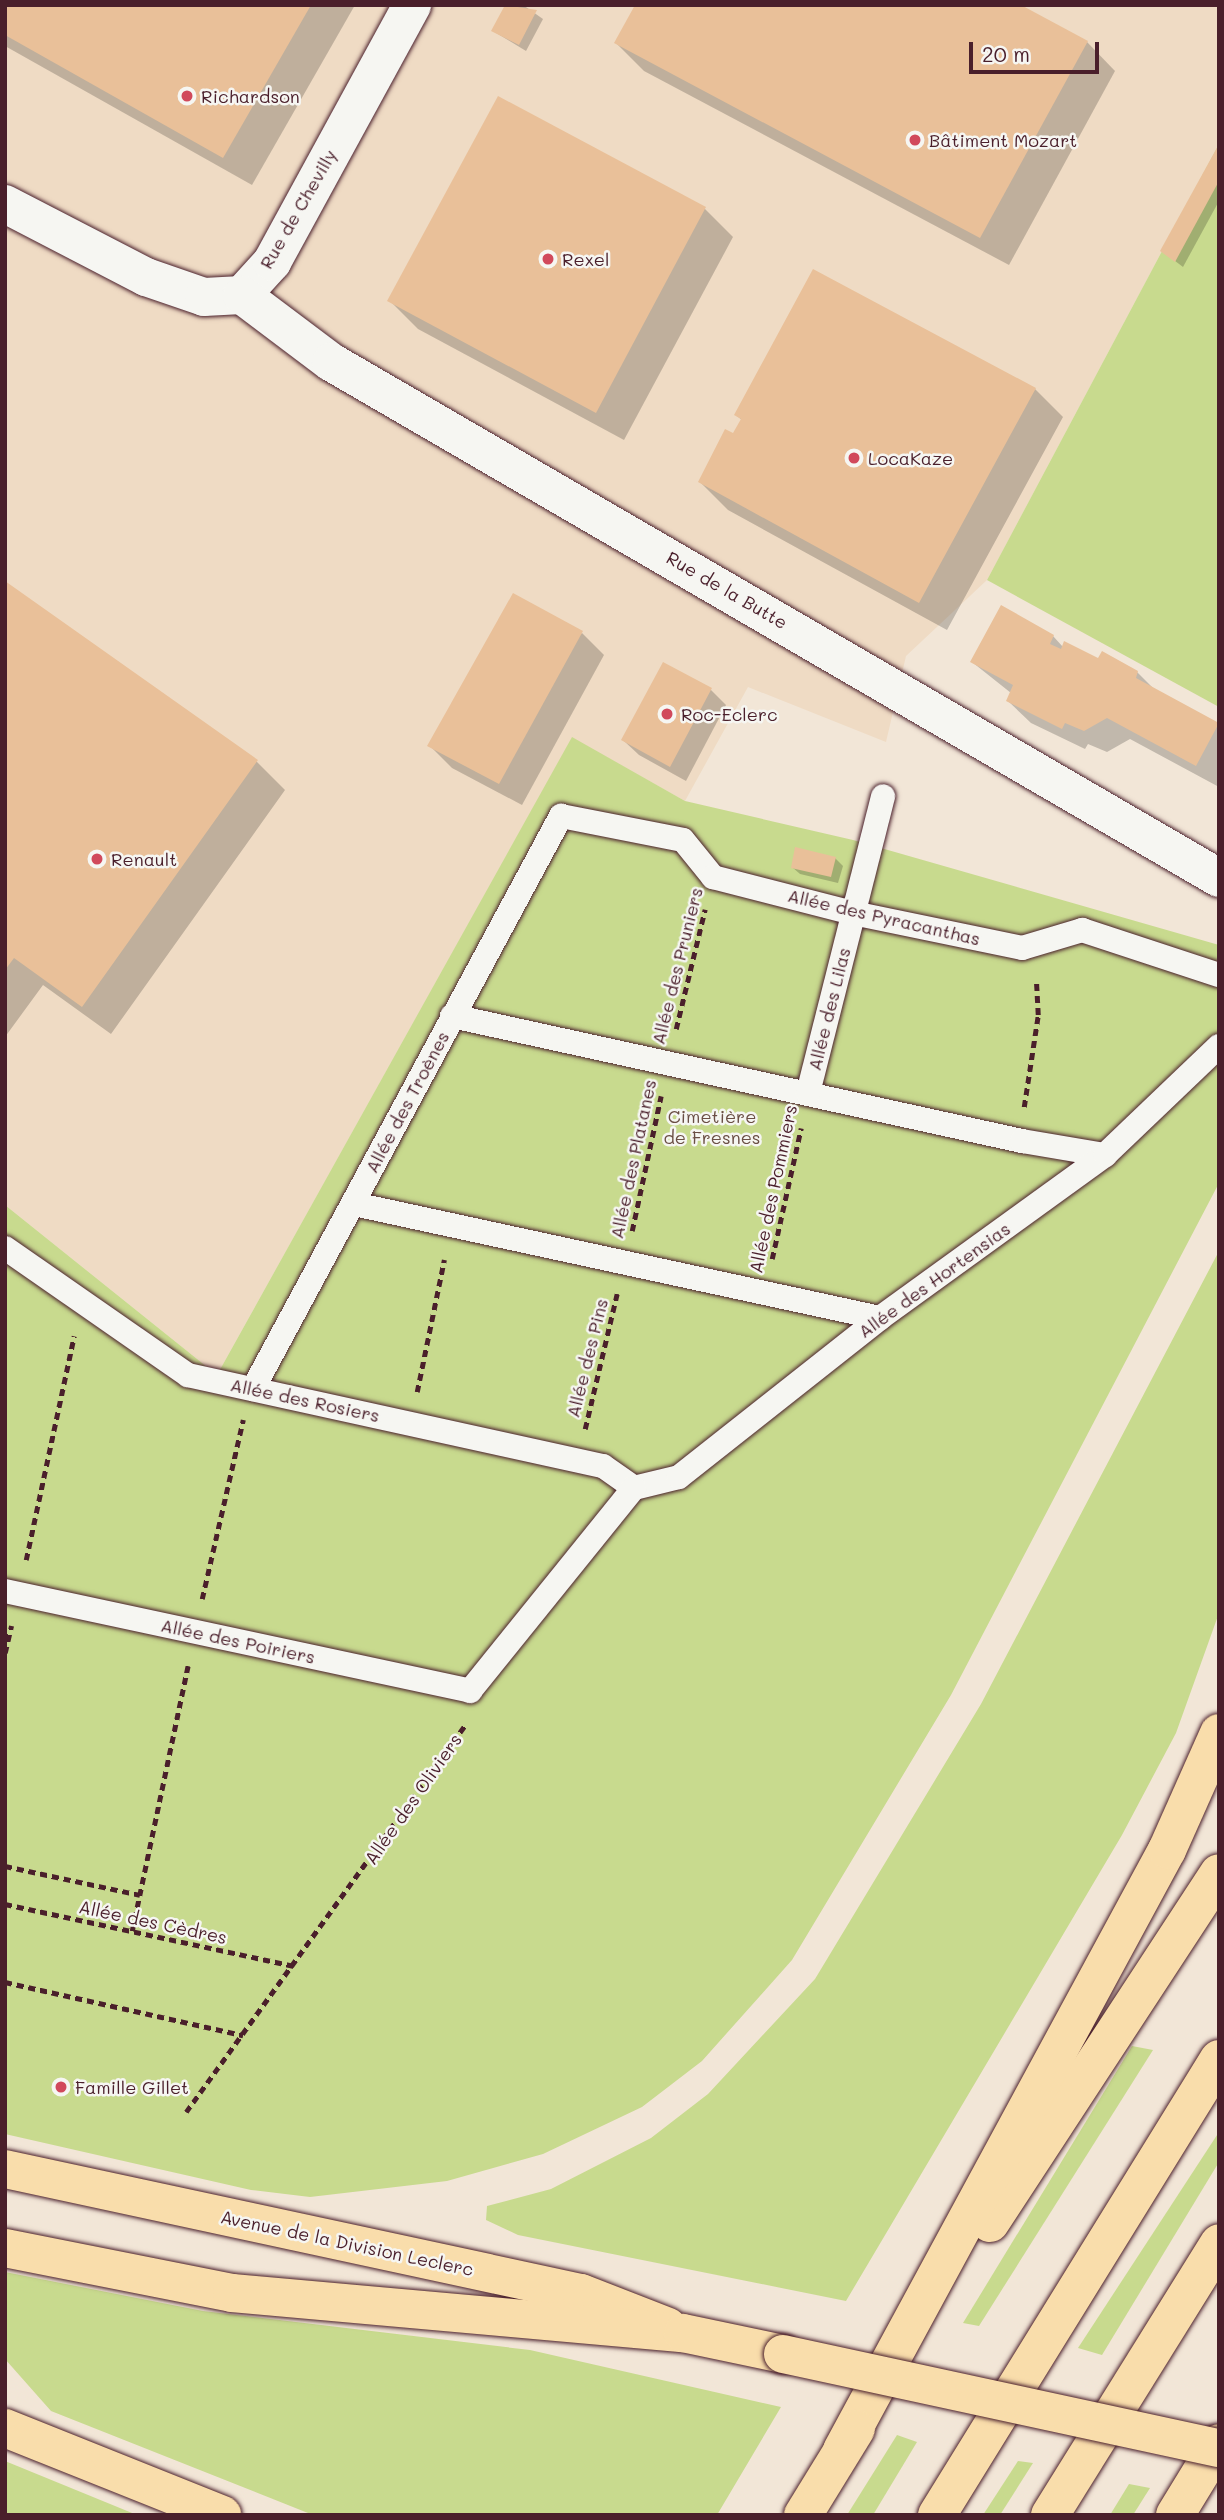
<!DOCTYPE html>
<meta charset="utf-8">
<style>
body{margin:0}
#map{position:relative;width:1224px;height:2520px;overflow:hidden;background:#f2e6d7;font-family:Mali,sans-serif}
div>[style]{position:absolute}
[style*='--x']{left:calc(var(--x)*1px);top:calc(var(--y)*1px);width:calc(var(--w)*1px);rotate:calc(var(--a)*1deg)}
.built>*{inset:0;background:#efdbc4}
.green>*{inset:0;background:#c8da8e}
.shadow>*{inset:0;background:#0003}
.building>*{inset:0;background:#e9c099}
.path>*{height:4.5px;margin-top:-2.25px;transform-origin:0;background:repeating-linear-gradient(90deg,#4a1f2b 0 7px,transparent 0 12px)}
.roads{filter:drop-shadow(0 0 2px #4a1f2b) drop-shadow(0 0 2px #4a1f2b)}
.service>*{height:24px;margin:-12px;padding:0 12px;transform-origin:12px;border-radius:12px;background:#f6f6f2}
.minor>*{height:38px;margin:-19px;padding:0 19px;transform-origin:19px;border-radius:19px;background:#f6f6f2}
.trunk>*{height:38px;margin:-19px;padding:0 19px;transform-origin:19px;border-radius:19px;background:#f9ddab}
.motorway>*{height:38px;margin:-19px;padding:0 19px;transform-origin:19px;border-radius:19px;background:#f9ddab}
.bridges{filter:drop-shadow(0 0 2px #4a1f2b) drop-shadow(0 0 2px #4a1f2b)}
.motorway-bridge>*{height:38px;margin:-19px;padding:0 19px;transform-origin:19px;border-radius:19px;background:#f9ddab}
.dots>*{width:19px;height:19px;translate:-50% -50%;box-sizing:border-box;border:4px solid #f6f6f2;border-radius:50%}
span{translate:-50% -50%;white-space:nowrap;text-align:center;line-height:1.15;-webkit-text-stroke:5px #f6f6f2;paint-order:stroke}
.poi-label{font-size:18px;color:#4a1f2b}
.left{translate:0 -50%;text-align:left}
.street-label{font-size:18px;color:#4a1f2b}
.park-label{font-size:18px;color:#6a4e44}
.frame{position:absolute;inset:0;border:7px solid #4a1f2b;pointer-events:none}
.scale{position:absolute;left:969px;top:42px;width:130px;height:32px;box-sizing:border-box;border:4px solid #4a1f2b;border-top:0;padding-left:9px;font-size:21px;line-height:24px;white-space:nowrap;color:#4a1f2b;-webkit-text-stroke:5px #f6f6f2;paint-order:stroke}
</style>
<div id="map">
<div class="built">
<div style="clip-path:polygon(5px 5px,1219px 5px,1219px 144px,987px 580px,906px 656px,886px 742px,748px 687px,685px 801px,572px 738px,217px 1375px,5px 1205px)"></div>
</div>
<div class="green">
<div style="clip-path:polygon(1219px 144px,1219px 707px,987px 580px)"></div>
<div style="clip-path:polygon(572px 737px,685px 801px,853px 840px,1219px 945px,1219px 1183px,951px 1695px,792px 1960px,702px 2061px,642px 2107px,543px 2154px,447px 2181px,310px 2197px,251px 2190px,5px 2134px,5px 1205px,217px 1375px)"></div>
<div style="clip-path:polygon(1219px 1251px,1219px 1613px,1176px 1733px,1122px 1835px,846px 2301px,518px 2235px,486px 2220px,487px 2206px,551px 2189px,651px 2138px,708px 2094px,815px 1979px,981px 1704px)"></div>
<div style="clip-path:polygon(1132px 2046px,1153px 2050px,979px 2326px,963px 2323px)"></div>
<div style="clip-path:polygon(1219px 2132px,1219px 2162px,1102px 2355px,1078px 2348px)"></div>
<div style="clip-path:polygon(5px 2272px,203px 2311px,530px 2350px,781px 2407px,717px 2515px,313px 2515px,51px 2411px,5px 2359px)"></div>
<div style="clip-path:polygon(897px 2435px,917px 2442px,873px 2515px,847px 2515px)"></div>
<div style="clip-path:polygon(5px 2461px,137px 2515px,5px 2515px)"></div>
<div style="clip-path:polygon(1018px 2461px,1033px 2463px,1000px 2515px,983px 2515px)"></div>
<div style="clip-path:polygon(1129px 2484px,1150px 2488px,1133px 2515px,1110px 2515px)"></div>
</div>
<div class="shadow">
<div style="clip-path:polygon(5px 5px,355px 5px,252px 185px,5px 46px)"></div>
<div style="clip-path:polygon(507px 5px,523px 5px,543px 19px,526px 51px,493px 31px)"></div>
<div style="clip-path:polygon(1087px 42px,1115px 71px,1009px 265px,644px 71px,616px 43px)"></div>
<div style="clip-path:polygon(499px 99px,705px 209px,733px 237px,624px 440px,418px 329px,390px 301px)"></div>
<div style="clip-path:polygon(1219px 148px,1219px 201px,1183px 267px,1162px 251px)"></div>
<div style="clip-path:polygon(1035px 389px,1063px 417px,947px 630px,728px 510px,700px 482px,743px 421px,736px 415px)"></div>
<div style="clip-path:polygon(5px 583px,257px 762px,285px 790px,111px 1034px,43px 985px,5px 1037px)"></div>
<div style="clip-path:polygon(582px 633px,604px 655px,522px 805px,452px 768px,430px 746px)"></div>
<div style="clip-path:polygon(1053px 636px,1063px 647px,1137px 672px,1156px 691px,1218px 725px,1219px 787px,1130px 739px,1107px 752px,1088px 744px,1085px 749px,1031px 723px,1008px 701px,1011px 693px,972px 662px)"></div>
<div style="clip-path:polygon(664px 665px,711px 690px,726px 705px,686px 781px,639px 755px,623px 740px)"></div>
<div style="clip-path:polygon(835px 858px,843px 866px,838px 883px,800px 874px,792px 867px)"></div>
</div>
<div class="building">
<div style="clip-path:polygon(5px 5px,311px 5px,223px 158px,5px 35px)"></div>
<div style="clip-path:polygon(505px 5px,537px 10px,519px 45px,491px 31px)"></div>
<div style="clip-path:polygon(635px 5px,1021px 5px,1088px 41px,980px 238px,614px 43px)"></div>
<div style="clip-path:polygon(498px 96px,706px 207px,596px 413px,387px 301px)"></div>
<div style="clip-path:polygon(1219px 144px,1219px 181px,1175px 262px,1160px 251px)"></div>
<div style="clip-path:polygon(813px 269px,1036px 388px,919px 603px,698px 482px,725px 429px,733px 433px,741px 419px,734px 415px)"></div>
<div style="clip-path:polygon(5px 581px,258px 760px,82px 1007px,14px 958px,5px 970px)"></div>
<div style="clip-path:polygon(513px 593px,583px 631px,499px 784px,427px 746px)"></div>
<div style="clip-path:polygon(1001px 605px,1054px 635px,1050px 644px,1061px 649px,1064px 641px,1098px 658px,1102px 651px,1138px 671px,1136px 678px,1219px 723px,1196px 766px,1107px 718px,1084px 731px,1065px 723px,1062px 729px,1006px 701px,1013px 685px,970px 662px)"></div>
<div style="clip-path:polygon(663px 662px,712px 688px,670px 767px,621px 740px)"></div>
<div style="clip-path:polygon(795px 847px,836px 857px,831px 877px,791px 868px)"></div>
</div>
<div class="path">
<div style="--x:676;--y:1029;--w:123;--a:-76.4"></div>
<div style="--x:1024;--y:1107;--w:93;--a:-81.3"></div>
<div style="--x:1038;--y:1015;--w:35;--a:-93"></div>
<div style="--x:632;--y:1231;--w:138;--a:-77.9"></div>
<div style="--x:772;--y:1259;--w:134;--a:-77.5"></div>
<div style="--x:417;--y:1392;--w:135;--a:-78.4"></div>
<div style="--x:585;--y:1429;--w:139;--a:-76.7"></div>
<div style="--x:26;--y:1560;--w:229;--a:-77.9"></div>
<div style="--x:202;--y:1599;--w:184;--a:-77.1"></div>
<div style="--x:5;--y:1653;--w:28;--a:-77"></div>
<div style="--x:5;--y:1866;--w:138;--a:12.1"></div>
<div style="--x:5;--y:1904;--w:297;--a:12.1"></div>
<div style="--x:132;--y:1931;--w:271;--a:-78.1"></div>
<div style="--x:5;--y:1982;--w:244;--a:12.6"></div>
<div style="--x:186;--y:2112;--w:478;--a:-54.2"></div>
</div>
<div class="roads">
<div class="service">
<div style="--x:452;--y:1016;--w:584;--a:12.37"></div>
<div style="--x:1022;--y:1141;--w:84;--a:9.6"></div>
<div style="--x:808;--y:1093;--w:306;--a:-75.8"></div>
<div style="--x:354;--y:1204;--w:538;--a:12.23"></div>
<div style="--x:5;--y:1248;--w:223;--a:34.8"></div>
<div style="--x:188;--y:1375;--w:425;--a:12.4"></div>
<div style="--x:603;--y:1466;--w:38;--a:35"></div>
<div style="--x:253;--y:1389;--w:651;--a:-61.74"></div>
<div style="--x:561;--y:816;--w:124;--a:11.1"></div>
<div style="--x:683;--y:840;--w:48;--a:51"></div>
<div style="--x:713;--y:877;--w:145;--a:14.4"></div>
<div style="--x:853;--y:913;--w:173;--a:11.7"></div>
<div style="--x:1022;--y:948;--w:63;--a:-16.7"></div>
<div style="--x:1082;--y:930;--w:144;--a:18.2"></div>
<div style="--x:634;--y:1488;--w:46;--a:-13.7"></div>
<div style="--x:679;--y:1477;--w:256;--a:-38.3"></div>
<div style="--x:880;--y:1318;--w:278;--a:-35.9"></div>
<div style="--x:1105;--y:1155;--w:158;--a:-43.7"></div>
<div style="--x:5;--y:1591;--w:476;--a:12.1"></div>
<div style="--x:470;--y:1691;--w:261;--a:-51.1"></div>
</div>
<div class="minor">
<div style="--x:5;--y:204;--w:159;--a:27.4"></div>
<div style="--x:146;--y:277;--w:61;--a:19"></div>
<div style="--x:204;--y:297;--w:38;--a:-3"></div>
<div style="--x:242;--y:295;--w:45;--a:-47.7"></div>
<div style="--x:272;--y:262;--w:293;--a:-61.4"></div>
<div style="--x:242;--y:295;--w:111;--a:37"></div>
<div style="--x:331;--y:362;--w:1027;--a:30.16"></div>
</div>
<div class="trunk">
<div style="--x:5;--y:2169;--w:589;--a:12.15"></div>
<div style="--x:581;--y:2293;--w:93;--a:21.3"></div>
<div style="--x:5;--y:2428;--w:234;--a:21.8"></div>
</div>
<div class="motorway">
<div style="--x:990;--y:2223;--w:418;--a:-56.8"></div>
<div style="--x:5;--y:2248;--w:231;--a:11.2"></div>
<div style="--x:232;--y:2293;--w:453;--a:5.1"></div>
<div style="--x:683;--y:2333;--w:102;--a:11.9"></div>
<div style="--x:842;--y:2450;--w:682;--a:-61.56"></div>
<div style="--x:1167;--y:1850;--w:128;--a:-66"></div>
<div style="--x:803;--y:2515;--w:101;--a:-58.4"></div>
<div style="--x:937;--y:2515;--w:536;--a:-58.27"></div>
<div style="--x:1050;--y:2515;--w:320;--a:-58.1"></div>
<div style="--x:1175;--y:2515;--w:84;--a:-58.6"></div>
</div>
</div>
<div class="bridges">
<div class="motorway-bridge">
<div style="--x:783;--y:2354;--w:446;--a:12.2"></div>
</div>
</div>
<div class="dots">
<div style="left:187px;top:96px;background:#d1495b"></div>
<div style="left:915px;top:140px;background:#d1495b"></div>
<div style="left:548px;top:259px;background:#d1495b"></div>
<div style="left:854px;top:458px;background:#d1495b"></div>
<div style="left:667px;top:714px;background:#d1495b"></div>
<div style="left:97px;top:859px;background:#d1495b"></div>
<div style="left:61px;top:2087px;background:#d1495b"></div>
</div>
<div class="poi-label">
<span class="left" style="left:201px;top:96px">Richardson</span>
<span class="left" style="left:929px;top:140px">Bâtiment Mozart</span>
<span class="left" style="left:562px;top:259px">Rexel</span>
<span class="left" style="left:868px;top:458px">LocaKaze</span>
<span class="left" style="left:681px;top:714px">Roc-Eclerc</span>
<span class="left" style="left:111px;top:859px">Renault</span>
<span class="left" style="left:75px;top:2087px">Famille Gillet</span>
</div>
<div class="street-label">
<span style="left:298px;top:209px;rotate:-60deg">Rue de Chevilly</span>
<span style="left:727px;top:590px;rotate:30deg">Rue de la Butte</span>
<span style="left:884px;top:917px;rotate:13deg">Allée des Pyracanthas</span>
<span style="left:677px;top:966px;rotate:-76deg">Allée des Pruniers</span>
<span style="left:829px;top:1009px;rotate:-76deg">Allée des Lilas</span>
<span style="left:407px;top:1102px;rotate:-62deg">Allée des Troènes</span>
<span style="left:633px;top:1159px;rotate:-78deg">Allée des Platanes</span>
<span style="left:773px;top:1189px;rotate:-78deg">Allée des Pommiers</span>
<span style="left:934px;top:1280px;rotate:-36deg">Allée des Hortensias</span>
<span style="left:587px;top:1358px;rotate:-76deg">Allée des Pins</span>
<span style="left:305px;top:1400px;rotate:12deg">Allée des Rosiers</span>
<span style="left:238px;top:1641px;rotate:12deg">Allée des Poiriers</span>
<span style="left:413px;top:1799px;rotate:-55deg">Allée des Oliviers</span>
<span style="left:153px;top:1922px;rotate:12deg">Allée des Cèdres</span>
<span style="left:347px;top:2243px;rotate:12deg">Avenue de la Division Leclerc</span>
</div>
<div class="park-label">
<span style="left:712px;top:1127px">Cimetière<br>de Fresnes</span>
</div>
<div class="frame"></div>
<div class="scale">20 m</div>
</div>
